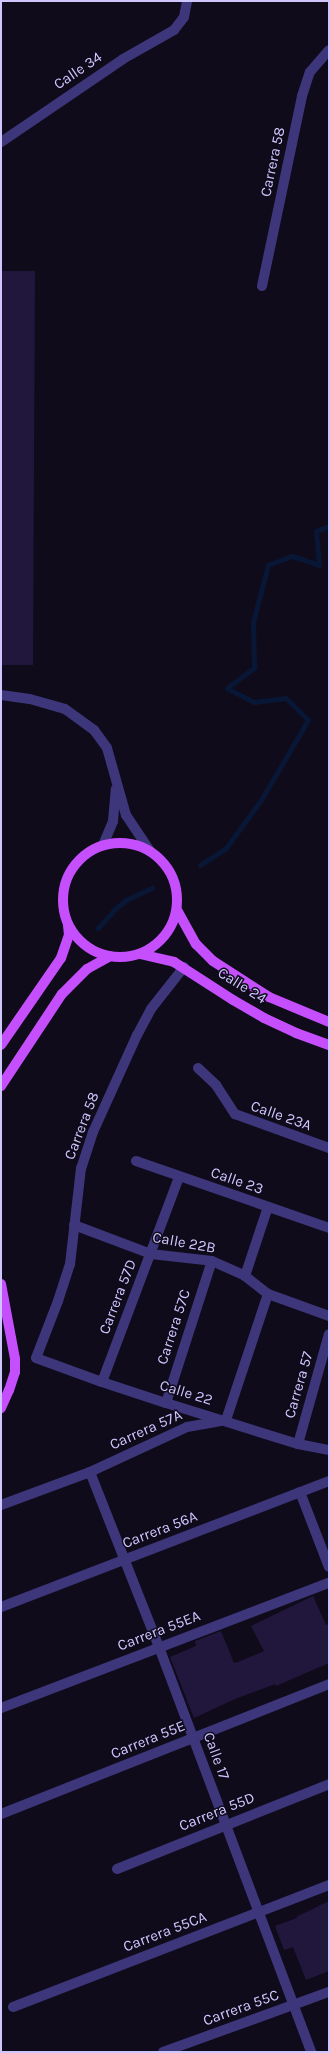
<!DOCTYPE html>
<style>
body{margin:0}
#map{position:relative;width:330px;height:2053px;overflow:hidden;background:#0f0b1b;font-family:Karla,sans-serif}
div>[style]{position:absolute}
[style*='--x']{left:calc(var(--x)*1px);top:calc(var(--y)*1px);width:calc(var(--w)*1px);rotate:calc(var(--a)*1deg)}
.stream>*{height:5px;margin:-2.5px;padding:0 2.5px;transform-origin:2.5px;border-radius:2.5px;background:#091736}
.building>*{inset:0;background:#21173c}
.minor>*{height:10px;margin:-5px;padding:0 5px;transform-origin:5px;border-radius:5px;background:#3d367a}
.major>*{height:10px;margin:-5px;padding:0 5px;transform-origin:5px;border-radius:5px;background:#c54ffc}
.major>.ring{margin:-5px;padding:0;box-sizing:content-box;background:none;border:10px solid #c54ffc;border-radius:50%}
span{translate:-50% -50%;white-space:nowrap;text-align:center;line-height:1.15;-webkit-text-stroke:3px #0f0b1b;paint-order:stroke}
.street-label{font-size:15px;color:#cfc6fe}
.frame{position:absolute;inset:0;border:2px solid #cfc6fe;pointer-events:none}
</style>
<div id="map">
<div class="stream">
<div style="--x:200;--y:865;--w:31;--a:-33"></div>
<div style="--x:226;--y:848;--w:59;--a:-53.9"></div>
<div style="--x:261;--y:800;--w:93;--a:-59.6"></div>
<div style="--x:308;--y:720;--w:31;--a:-135"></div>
<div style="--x:286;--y:698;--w:32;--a:173"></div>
<div style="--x:254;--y:702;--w:30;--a:-153"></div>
<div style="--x:227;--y:688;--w:34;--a:-37"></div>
<div style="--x:254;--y:668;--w:46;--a:-91.2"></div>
<div style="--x:253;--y:622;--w:59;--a:-75.3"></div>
<div style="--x:268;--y:565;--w:26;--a:-21"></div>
<div style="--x:292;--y:556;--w:28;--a:18"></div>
<div style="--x:319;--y:565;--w:34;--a:-95"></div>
<div style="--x:316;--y:531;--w:14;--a:-21"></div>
<div style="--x:98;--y:928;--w:24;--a:-48"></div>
<div style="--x:114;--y:910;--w:16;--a:-40"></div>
<div style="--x:126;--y:900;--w:29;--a:-25"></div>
</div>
<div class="building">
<div style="clip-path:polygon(1px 271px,35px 271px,33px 665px,1px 665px)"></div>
<div style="clip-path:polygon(313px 1596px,326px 1625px,329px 1624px,329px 1663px,276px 1686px,275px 1684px,235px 1699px,194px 1718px,170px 1657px,196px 1646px,195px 1641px,221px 1631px,234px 1663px,238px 1662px,264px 1651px,251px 1626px)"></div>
<div style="clip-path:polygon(329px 1901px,329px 1971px,306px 1980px,293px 1947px,284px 1950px,275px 1926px,297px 1918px,296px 1917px)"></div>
</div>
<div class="minor">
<div style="--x:1;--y:142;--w:148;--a:-34.2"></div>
<div style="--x:123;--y:59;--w:59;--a:-29.6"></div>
<div style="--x:174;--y:30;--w:16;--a:-52"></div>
<div style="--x:184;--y:17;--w:16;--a:-79"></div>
<div style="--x:262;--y:286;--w:194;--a:-78.1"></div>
<div style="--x:302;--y:96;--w:25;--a:-72"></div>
<div style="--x:310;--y:72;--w:29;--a:-49"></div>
<div style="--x:1;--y:695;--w:29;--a:8"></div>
<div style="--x:30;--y:699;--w:36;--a:16"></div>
<div style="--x:65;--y:709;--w:36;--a:36"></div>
<div style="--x:94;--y:730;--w:22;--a:54"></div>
<div style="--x:107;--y:748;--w:70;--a:74.2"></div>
<div style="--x:126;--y:815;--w:43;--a:56.3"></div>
<div style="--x:103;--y:845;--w:26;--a:-67"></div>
<div style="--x:113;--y:821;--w:32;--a:-85"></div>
<div style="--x:184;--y:967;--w:53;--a:128.2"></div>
<div style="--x:151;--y:1009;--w:30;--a:118"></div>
<div style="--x:137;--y:1035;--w:107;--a:114.4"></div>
<div style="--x:93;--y:1132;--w:38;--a:108"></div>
<div style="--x:81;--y:1168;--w:97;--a:96.5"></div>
<div style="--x:70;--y:1264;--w:39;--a:108"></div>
<div style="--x:58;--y:1301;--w:61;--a:111.1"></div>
<div style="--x:36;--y:1358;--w:70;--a:20"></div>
<div style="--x:102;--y:1382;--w:67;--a:18.2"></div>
<div style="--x:166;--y:1403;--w:138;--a:17.3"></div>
<div style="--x:298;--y:1444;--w:32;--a:11"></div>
<div style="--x:198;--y:1068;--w:25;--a:43"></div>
<div style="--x:216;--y:1085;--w:35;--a:57"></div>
<div style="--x:235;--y:1114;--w:100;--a:19.9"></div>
<div style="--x:136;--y:1161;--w:204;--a:19.1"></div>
<div style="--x:74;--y:1225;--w:82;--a:20.6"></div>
<div style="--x:151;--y:1254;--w:61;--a:6.5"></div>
<div style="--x:212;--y:1261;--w:36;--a:24"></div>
<div style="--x:245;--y:1276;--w:29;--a:38"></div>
<div style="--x:268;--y:1294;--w:65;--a:19.8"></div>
<div style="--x:245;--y:1276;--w:73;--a:-71.6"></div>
<div style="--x:102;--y:1382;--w:219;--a:-69.4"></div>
<div style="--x:166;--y:1403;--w:149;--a:-72.1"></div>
<div style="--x:298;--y:1444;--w:114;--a:-74.3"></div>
<div style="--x:90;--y:1472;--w:188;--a:68.5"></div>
<div style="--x:159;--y:1647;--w:433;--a:69.4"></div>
<div style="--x:300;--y:1492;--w:80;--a:68.9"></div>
<div style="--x:1;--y:1505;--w:95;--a:-20.3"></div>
<div style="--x:90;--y:1472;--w:107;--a:-24.9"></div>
<div style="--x:187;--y:1427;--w:40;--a:-10"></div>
<div style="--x:226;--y:1420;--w:133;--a:-71.6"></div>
<div style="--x:1;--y:1607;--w:351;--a:-21"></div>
<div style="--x:1;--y:1708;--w:351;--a:-20.9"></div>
<div style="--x:1;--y:1814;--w:353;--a:-21.6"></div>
<div style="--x:117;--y:1869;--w:228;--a:-21.8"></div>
<div style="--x:13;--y:2007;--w:339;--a:-21.1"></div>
<div style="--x:163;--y:2052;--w:177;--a:-19.9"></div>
</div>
<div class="major">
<div class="ring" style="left:63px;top:843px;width:104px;height:104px"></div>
<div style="--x:177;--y:910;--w:39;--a:61"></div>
<div style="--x:196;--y:944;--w:24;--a:45"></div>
<div style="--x:213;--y:961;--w:67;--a:32.7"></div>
<div style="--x:269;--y:997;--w:65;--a:22.6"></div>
<div style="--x:140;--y:954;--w:35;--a:13"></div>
<div style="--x:174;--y:962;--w:70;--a:32.8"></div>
<div style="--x:233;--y:1000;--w:36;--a:30"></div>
<div style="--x:264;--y:1018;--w:35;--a:25"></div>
<div style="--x:296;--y:1033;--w:35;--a:20"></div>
<div style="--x:1;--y:1045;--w:106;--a:-55.4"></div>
<div style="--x:61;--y:958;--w:24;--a:-71"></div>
<div style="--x:69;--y:935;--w:9;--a:-96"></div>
<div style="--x:1;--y:1086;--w:110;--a:-56.5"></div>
<div style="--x:62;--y:994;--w:35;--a:-45"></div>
<div style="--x:87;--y:969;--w:26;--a:-29"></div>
<div style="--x:1;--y:1284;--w:76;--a:79.4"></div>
<div style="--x:15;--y:1359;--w:13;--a:90"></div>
<div style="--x:15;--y:1372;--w:19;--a:108"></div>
<div style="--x:9;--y:1390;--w:20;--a:114"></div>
</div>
<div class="street-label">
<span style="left:78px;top:71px;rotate:-34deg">Calle 34</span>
<span style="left:273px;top:162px;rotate:-78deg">Carrera 58</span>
<span style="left:242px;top:986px;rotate:32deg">Calle 24</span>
<span style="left:281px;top:1116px;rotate:19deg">Calle 23A</span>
<span style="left:82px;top:1126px;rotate:-69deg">Carrera 58</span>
<span style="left:237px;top:1181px;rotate:19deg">Calle 23</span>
<span style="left:184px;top:1243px;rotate:10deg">Calle 22B</span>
<span style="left:118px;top:1297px;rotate:-69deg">Carrera 57D</span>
<span style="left:174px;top:1327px;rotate:-72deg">Carrera 57C</span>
<span style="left:299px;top:1385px;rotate:-74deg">Carrera 57</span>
<span style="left:186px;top:1393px;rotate:17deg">Calle 22</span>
<span style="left:146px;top:1430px;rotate:-24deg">Carrera 57A</span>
<span style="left:160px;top:1530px;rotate:-21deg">Carrera 56A</span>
<span style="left:159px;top:1631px;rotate:-21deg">Carrera 55EA</span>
<span style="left:148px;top:1740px;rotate:-22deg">Carrera 55E</span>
<span style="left:216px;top:1756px;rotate:70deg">Calle 17</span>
<span style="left:217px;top:1812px;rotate:-22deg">Carrera 55D</span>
<span style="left:165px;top:1932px;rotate:-21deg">Carrera 55CA</span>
<span style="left:241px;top:2008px;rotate:-20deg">Carrera 55C</span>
</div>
<div class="frame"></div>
</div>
